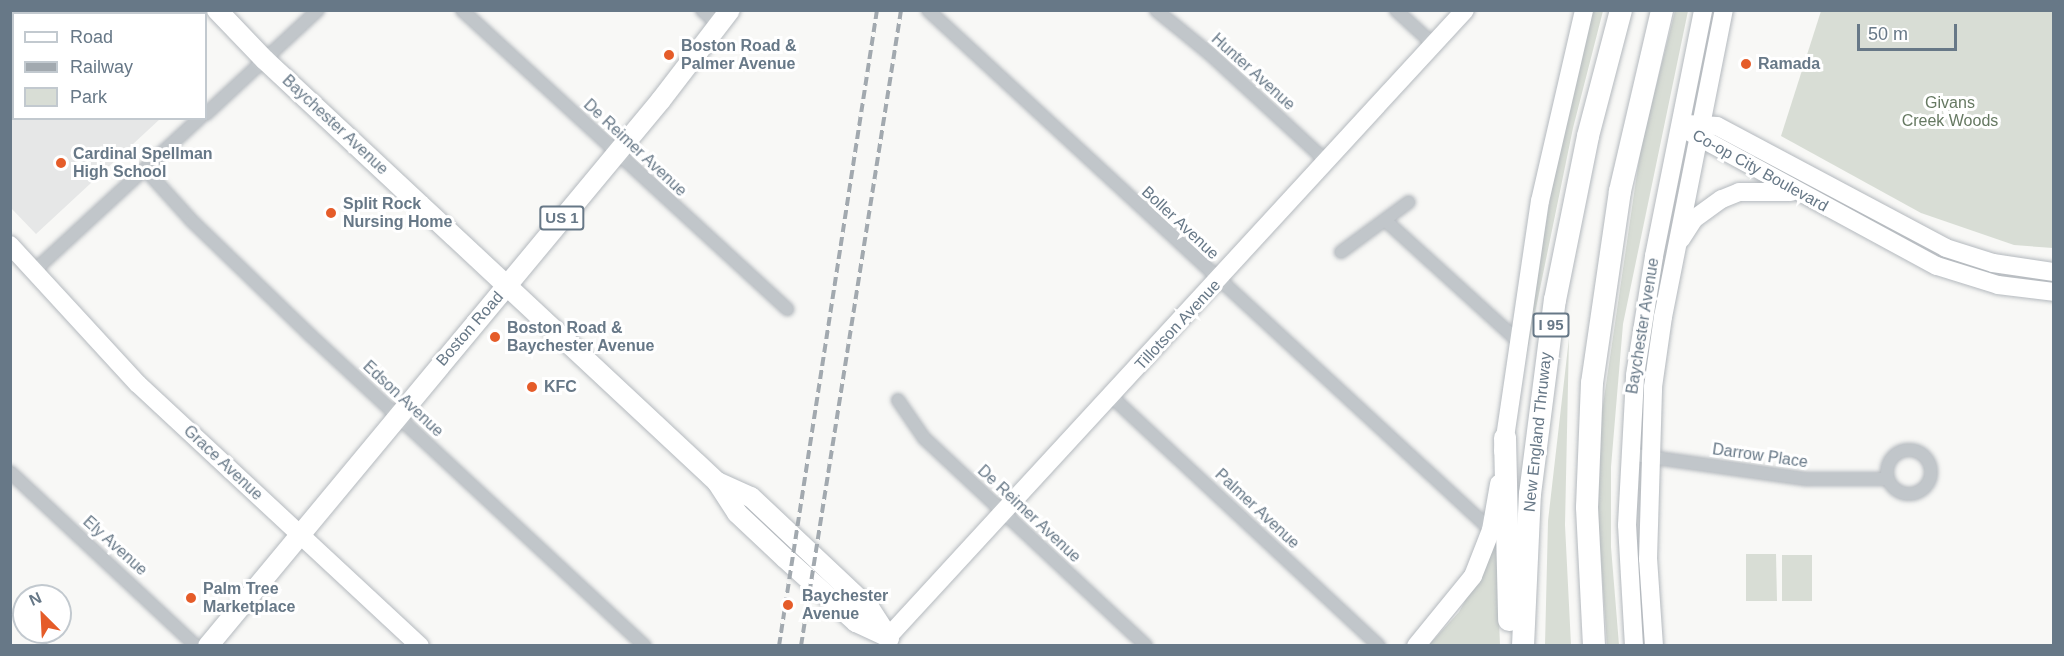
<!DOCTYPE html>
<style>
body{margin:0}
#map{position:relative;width:2064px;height:656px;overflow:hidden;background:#f8f8f6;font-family:Arial,sans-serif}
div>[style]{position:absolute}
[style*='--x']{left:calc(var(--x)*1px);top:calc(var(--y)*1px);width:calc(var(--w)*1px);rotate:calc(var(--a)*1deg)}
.built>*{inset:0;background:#e6e7e7}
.green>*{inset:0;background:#d8ddd5}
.roads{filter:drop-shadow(0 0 2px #b4b9be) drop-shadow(0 0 2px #b4b9be)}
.street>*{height:12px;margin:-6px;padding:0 6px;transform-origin:6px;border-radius:6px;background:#c1c6ca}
.street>.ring{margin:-6px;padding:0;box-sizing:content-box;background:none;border:12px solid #c1c6ca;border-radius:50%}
.secondary>*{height:18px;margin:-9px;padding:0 9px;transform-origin:9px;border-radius:9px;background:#fff}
.primary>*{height:20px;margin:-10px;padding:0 10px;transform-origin:10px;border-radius:10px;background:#fff}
.highway>*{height:22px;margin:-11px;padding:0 11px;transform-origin:11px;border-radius:11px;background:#fff}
.rail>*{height:4px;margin-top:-2px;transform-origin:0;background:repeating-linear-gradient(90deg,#a2a9af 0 9px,transparent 0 13.5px)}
.dots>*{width:16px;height:16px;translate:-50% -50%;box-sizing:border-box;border:3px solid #fff;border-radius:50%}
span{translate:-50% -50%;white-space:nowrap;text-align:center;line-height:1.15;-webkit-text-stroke:6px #fff;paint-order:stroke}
.shield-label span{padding:2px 4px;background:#fff;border:2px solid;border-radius:4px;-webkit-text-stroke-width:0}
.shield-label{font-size:15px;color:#677887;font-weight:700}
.poi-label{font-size:16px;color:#677887;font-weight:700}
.left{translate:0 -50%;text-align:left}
.street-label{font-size:16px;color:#677887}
.park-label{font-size:16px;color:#667962}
.frame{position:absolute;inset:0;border:12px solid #677887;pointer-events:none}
.legend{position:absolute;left:12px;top:12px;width:195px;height:108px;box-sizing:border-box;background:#fff;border:2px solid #c2c9cf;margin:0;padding:8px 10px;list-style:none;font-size:18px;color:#677887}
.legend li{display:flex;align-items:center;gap:12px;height:30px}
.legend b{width:30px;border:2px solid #c2c9cf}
.north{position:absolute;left:12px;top:584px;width:60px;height:60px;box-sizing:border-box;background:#fff;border:2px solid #c2c9cf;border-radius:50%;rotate:336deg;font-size:16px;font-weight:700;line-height:24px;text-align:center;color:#677887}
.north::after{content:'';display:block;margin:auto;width:21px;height:27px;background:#e55c29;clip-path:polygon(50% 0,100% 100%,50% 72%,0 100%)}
.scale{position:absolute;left:1857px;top:24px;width:100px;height:27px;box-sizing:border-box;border:3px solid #677887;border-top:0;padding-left:8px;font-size:18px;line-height:21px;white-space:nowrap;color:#677887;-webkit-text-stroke:4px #fff;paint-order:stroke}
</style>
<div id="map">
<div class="built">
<div style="clip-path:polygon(11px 10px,175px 13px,14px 14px,14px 118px,160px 119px,36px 234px,11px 208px)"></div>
</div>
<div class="green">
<div style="clip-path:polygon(1592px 11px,1603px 11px,1573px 128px,1521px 381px,1528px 320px,1563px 129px)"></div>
<div style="clip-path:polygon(1675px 11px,1688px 11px,1623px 324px,1611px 467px,1611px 547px,1619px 645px,1607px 646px,1598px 516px,1602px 412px,1641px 146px)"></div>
<div style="clip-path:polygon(1821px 11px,2053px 11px,2053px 248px,2014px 245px,1921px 213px,1781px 136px)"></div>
<div style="clip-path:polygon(1569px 338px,1565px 525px,1571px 645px,1545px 645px,1548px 521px)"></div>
<div style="clip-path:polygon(1496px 544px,1500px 645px,1428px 646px,1459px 612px)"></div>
<div style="clip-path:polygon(1746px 554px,1776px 554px,1777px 601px,1746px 601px)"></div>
<div style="clip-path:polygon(1782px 555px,1812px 555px,1812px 601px,1782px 601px)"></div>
</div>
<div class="roads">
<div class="street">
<div style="--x:462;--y:10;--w:442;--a:42.6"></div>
<div style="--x:702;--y:10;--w:24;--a:42"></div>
<div style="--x:928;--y:10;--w:766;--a:42.73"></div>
<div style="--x:1156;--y:10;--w:70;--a:39.2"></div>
<div style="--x:1210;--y:54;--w:158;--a:42.7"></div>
<div style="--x:1396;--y:10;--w:52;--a:42.6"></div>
<div style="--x:206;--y:114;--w:153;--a:-42.9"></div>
<div style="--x:145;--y:169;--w:70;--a:47.9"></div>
<div style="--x:192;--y:221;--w:164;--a:44"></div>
<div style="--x:310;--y:335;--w:457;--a:42.9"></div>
<div style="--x:1385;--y:220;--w:178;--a:42.3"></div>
<div style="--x:1341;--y:252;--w:84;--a:-36.3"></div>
<div style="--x:34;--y:271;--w:226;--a:-42.7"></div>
<div style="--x:1112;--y:397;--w:365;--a:43"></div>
<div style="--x:898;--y:400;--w:46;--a:55.6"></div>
<div style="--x:924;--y:438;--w:304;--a:43.1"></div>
<div class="ring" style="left:1887px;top:450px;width:32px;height:32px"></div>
<div style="--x:1628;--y:454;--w:181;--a:8"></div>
<div style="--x:1807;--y:479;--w:80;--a:0"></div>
<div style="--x:10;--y:472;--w:255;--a:43.1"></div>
</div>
<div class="secondary">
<div style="--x:1687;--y:124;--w:30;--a:4"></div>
<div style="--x:1717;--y:126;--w:259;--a:28"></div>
<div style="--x:1946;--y:248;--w:49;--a:17.7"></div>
<div style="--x:1993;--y:263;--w:62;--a:8.4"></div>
<div style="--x:1688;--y:131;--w:283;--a:28.5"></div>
<div style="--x:1937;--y:266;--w:64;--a:17.3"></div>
<div style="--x:1998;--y:285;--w:56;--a:7.1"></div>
<div style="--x:1681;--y:239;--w:24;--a:-57"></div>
<div style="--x:1694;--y:219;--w:34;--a:-36"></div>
<div style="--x:1722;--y:199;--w:18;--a:-22"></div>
<div style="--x:1739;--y:192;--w:52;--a:0"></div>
<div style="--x:10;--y:245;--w:189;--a:47.4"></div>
<div style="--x:138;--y:384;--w:385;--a:42.9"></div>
<div style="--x:1503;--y:451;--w:253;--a:-81.6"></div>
<div style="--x:1540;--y:201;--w:196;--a:-77"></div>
<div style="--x:888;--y:637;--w:852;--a:-47.38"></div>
<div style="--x:1416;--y:646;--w:90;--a:-50.8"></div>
<div style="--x:1473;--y:576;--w:49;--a:-68.6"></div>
<div style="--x:1491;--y:530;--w:47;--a:-80.1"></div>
<div style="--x:1634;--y:646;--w:121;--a:-93.3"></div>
<div style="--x:1627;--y:525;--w:150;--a:-86.9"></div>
<div style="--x:1635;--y:375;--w:121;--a:-80.9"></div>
<div style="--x:1654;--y:256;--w:251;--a:-78.7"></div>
<div style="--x:1654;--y:646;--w:87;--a:-93.9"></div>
<div style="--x:1648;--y:559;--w:172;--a:-88.3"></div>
<div style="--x:1653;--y:387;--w:71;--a:-81.9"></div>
<div style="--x:1663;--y:317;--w:313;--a:-78.8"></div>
</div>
<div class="primary">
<div style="--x:217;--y:10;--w:69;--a:46.2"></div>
<div style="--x:265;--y:60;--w:618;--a:43.03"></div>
<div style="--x:717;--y:482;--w:37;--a:57"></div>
<div style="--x:737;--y:513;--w:66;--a:43.2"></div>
<div style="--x:785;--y:558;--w:96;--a:42"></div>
<div style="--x:856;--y:622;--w:35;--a:25"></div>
<div style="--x:717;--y:482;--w:37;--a:24"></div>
<div style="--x:751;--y:497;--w:163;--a:43.3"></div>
<div style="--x:870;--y:609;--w:35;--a:57"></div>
<div style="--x:208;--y:646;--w:709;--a:-50.32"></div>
<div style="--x:661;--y:100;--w:113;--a:-52.5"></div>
</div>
<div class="highway">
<div style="--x:1505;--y:438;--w:182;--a:88.7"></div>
<div style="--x:1523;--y:646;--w:152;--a:-87.4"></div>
<div style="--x:1530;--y:494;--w:196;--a:-82.7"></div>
<div style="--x:1555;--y:300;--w:167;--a:-78.6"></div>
<div style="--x:1588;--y:136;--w:130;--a:-75.3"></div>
<div style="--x:1594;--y:646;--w:139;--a:-92.9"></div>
<div style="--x:1587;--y:507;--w:124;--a:-87.7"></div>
<div style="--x:1592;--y:383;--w:194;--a:-81.7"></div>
<div style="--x:1620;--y:191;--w:186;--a:-76.9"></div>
</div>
</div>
<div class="rail">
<div style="--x:779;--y:646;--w:644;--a:-81.24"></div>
<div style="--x:801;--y:646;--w:644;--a:-81.06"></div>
</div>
<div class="dots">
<div style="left:669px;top:55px;background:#e55c29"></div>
<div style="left:1746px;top:64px;background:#e55c29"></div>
<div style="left:61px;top:163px;background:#e55c29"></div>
<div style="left:331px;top:213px;background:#e55c29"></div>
<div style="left:495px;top:337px;background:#e55c29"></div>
<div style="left:532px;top:387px;background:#e55c29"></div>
<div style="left:191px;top:598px;background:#e55c29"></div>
<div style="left:788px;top:605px;background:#e55c29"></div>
</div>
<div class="shield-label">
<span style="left:562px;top:218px">US 1</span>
<span style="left:1551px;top:325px">I 95</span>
</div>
<div class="poi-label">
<span class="left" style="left:681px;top:55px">Boston Road &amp;<br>Palmer Avenue</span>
<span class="left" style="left:1758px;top:64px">Ramada</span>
<span class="left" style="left:73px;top:163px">Cardinal Spellman<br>High School</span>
<span class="left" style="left:343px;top:213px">Split Rock<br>Nursing Home</span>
<span class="left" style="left:507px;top:337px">Boston Road &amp;<br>Baychester Avenue</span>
<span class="left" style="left:544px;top:387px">KFC</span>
<span class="left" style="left:203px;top:598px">Palm Tree<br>Marketplace</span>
<span class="left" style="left:802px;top:605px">Baychester<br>Avenue</span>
</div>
<div class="street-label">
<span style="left:1253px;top:72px;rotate:42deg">Hunter Avenue</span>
<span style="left:335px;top:125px;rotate:43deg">Baychester Avenue</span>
<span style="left:635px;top:148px;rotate:43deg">De Reimer Avenue</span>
<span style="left:1760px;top:171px;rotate:29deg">Co-op City Boulevard</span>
<span style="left:1180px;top:223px;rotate:43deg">Boller Avenue</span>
<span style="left:1178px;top:325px;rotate:-47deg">Tillotson Avenue</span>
<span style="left:1643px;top:326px;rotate:-81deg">Baychester Avenue</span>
<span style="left:470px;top:329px;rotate:-49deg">Boston Road</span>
<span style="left:403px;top:399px;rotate:43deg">Edson Avenue</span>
<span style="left:1538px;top:432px;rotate:-84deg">New England Thruway</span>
<span style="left:1760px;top:456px;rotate:8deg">Darrow Place</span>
<span style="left:223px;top:463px;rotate:43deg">Grace Avenue</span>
<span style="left:1257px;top:509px;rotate:43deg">Palmer Avenue</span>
<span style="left:1029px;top:514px;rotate:43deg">De Reimer Avenue</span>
<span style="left:115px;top:546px;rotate:42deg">Ely Avenue</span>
</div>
<div class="park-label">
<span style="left:1950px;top:112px">Givans<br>Creek Woods</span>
</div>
<div class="frame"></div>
<ul class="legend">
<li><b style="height:8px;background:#fff"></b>Road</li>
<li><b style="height:8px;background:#a2a9af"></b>Railway</li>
<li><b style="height:16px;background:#d8ddd5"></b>Park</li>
</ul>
<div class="north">N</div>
<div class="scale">50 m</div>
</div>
